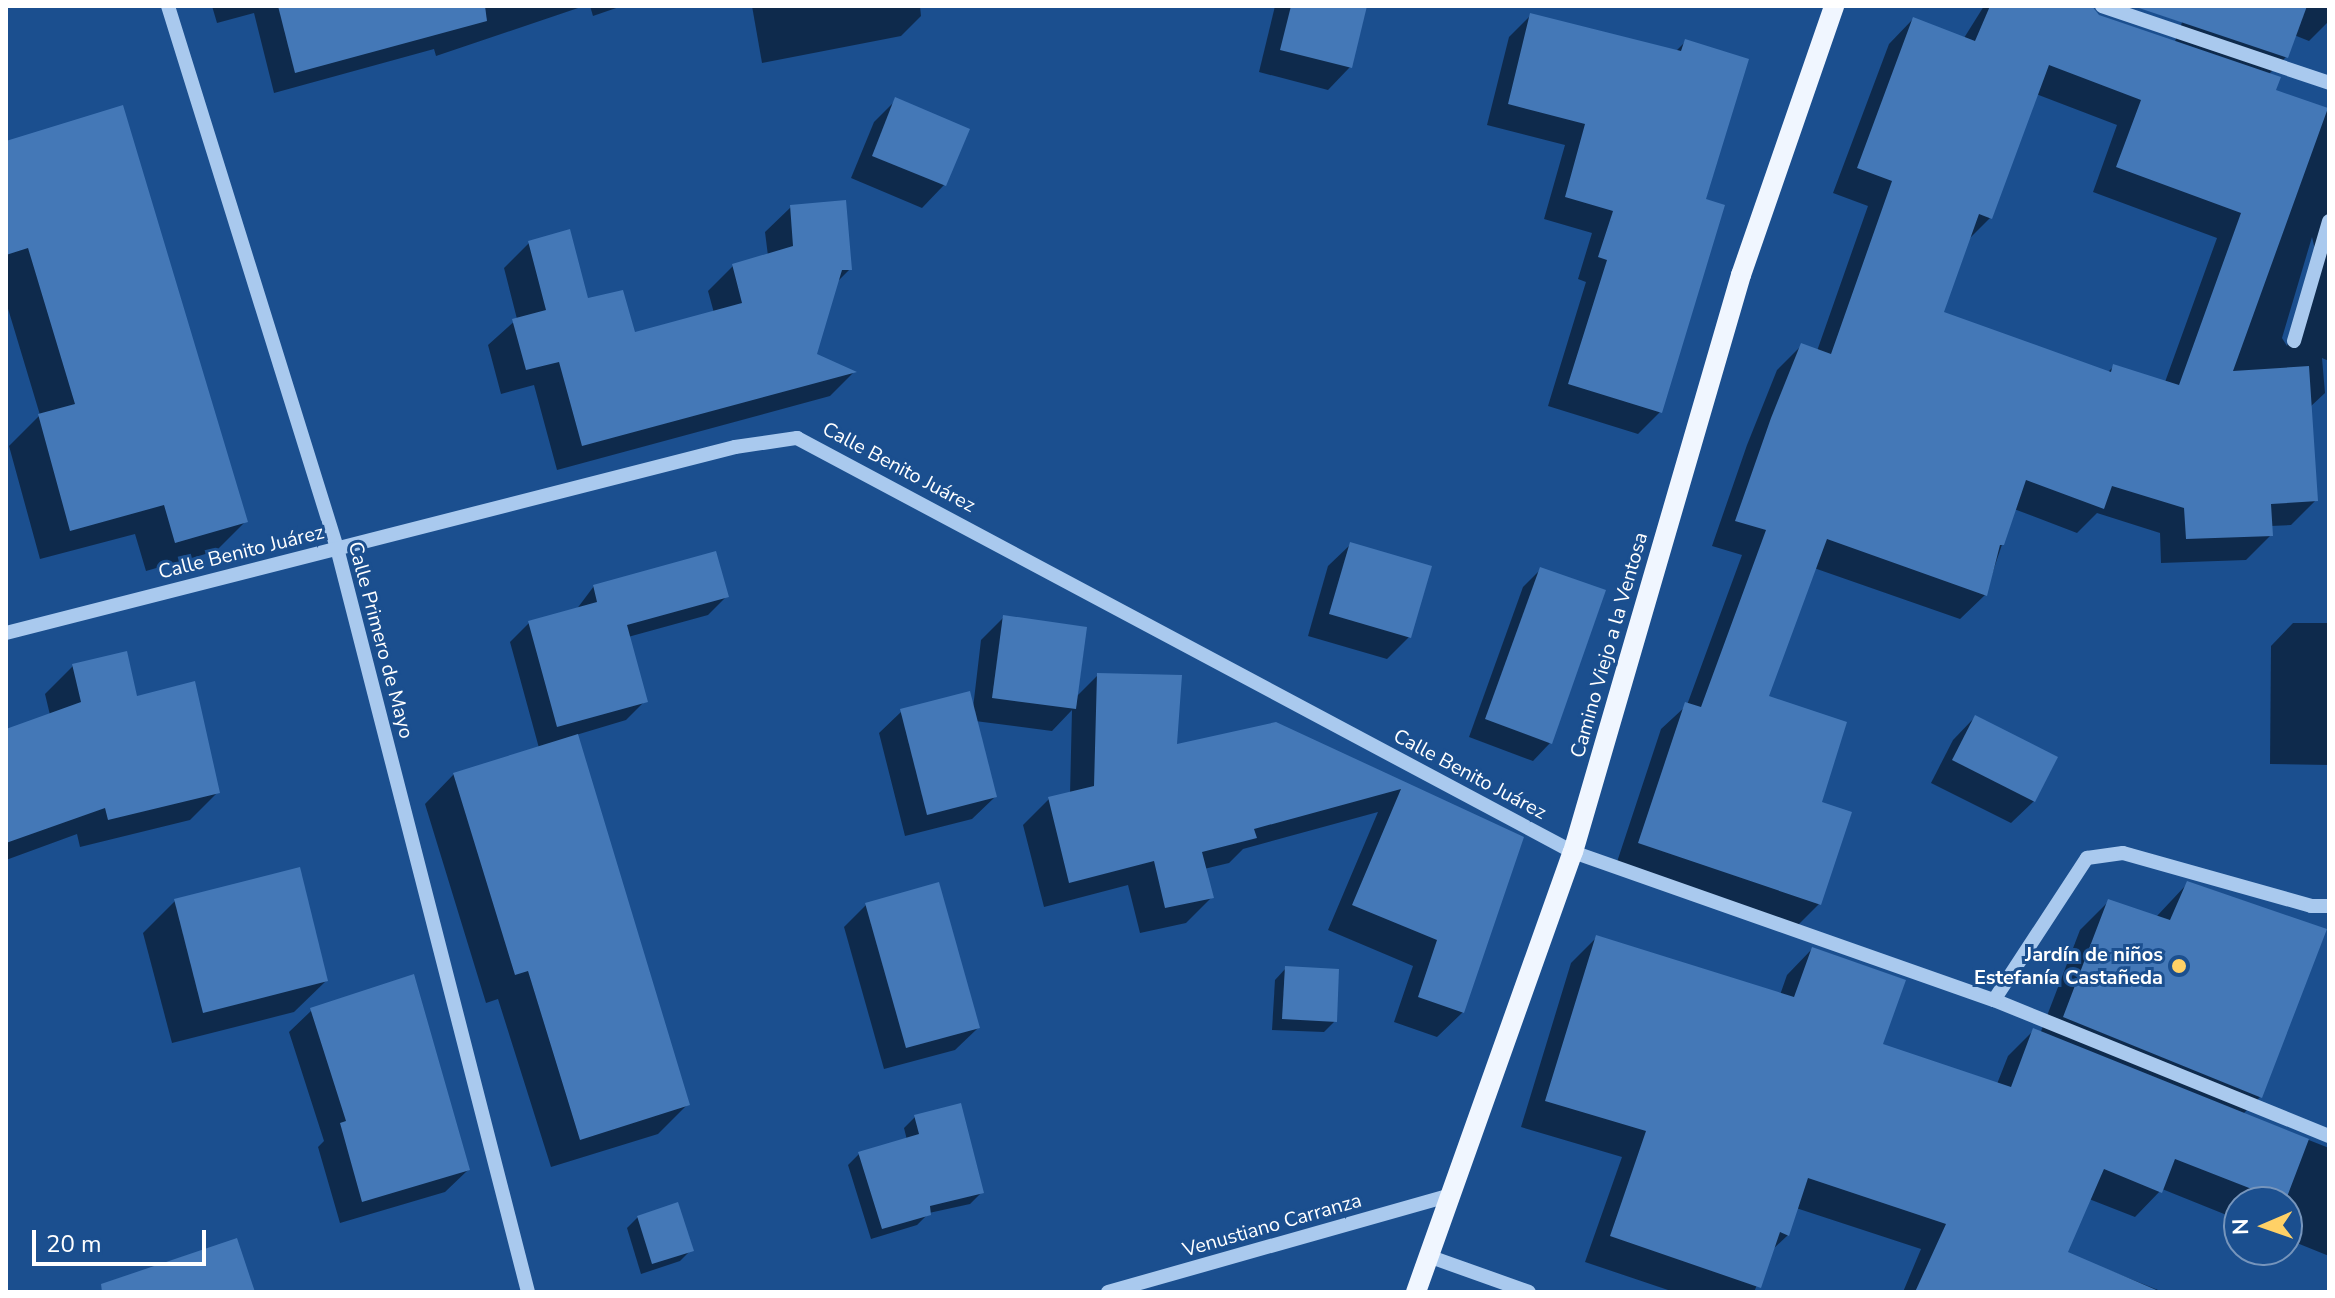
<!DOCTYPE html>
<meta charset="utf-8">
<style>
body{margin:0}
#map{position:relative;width:2335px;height:1298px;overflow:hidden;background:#1b4f8f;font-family:"Nunito Sans",sans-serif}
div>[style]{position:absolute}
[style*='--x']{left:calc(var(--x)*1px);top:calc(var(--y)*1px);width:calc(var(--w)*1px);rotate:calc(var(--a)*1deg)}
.shadow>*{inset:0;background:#0007}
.building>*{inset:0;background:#4478b7}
.minor>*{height:14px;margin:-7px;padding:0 7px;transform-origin:7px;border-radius:7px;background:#a9c9ee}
.major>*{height:20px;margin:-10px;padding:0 10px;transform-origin:10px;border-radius:10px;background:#f0f6ff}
.dots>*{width:22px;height:22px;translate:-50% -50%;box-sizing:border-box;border:4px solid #1b4f8f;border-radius:50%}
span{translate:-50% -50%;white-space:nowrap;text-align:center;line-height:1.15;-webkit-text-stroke:6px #1b4f8f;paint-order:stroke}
.street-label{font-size:20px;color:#fff}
.poi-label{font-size:20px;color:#fff;font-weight:700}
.right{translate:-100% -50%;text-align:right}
.frame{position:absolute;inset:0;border:8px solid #fff;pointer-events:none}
.north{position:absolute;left:2223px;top:1186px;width:80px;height:80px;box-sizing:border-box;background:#1b4f8f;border:2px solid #7695bc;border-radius:50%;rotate:268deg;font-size:22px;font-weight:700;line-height:32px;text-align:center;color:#fff}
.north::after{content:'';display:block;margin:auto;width:28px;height:36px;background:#ffd166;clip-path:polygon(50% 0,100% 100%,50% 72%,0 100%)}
.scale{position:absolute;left:32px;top:1230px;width:174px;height:36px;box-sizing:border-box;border:4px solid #fff;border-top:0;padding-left:10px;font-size:24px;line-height:28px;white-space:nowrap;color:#fff;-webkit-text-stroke:6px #1b4f8f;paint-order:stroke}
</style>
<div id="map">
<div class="shadow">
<div style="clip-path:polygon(212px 6px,584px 6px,436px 56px,434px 49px,274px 93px,254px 13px,217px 23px)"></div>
<div style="clip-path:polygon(590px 6px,622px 6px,593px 16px)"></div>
<div style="clip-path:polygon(752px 6px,920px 6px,921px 16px,901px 36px,762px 63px)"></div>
<div style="clip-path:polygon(1275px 6px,1365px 6px,1350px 67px,1328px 90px,1259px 72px)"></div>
<div style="clip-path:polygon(evenodd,1984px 6px,2035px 6px,2170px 55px,2188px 6px,2329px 6px,2329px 21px,2309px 41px,2294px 35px,2286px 57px,2268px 75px,2274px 91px,2329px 109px,2329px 361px,2322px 358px,2325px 393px,2310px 407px,2316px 500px,2291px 525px,2270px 526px,2271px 535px,2246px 560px,2161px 563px,2160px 533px,2097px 513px,2077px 533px,2014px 509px,1985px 595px,1960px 619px,1814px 568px,1766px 697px,1819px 803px,1819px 904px,1794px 929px,1615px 868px,1661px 729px,1687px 705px,1742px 555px,1712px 546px,1747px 445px,1777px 370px,1802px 345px,1817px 351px,1868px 206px,1833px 193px,1889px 44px,1913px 19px,1964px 38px,1984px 6px,2036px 94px,2117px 125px,2093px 192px,2217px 238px,2165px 382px,2114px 366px,2108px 372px,1942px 313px,1967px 241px,1990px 218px,2036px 94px,1984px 6px,2312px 237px,2315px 250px,2287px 346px,2282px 338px,2312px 237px)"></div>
<div style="clip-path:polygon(1531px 15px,1675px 52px,1686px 41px,1704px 200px,1660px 412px,1638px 434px,1548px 406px,1586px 282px,1578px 279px,1592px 233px,1544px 219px,1565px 145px,1487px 125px,1509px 37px)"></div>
<div style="clip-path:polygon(896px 100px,967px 130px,944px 185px,922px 208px,851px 178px,874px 122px)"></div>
<div style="clip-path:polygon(6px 143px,246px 521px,216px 551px,146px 571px,135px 534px,40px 559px,9px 446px,40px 415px,6px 302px)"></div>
<div style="clip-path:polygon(791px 207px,850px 269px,836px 283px,815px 355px,854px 372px,830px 396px,557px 470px,534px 385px,501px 394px,488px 345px,517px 319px,504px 268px,529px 243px,587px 301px,633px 334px,714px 313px,708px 291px,733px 266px,768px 256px,765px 232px)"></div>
<div style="clip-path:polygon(1351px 544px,1409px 637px,1387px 659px,1308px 636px,1328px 566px)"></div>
<div style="clip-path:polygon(1541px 569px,1550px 743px,1533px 761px,1469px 737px,1523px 587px)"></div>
<div style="clip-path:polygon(594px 586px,727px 596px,708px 615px,628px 637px,645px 701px,626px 720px,576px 735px,687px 1105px,658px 1134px,551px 1167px,498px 999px,486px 1003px,425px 804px,454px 774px,539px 748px,510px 642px,530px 622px,576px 610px)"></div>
<div style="clip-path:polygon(1004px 617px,1076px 697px,1098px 675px,1175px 746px,1275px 724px,1522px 838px,1463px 1012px,1437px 1037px,1394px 1022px,1413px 966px,1328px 930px,1378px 812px,1243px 849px,1229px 863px,1204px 869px,1211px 898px,1186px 923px,1140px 933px,1128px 885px,1044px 907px,1023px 825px,1049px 799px,1070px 794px,1072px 710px,1052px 731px,975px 721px,995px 797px,972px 819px,905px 836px,879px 733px,902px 711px,973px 708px,981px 640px)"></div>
<div style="clip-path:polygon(2293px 623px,2329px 623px,2329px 765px,2270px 764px,2271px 646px)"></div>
<div style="clip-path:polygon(73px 666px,136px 698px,218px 792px,190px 820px,80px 847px,77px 834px,6px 860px,6px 731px,50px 715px,45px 694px)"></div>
<div style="clip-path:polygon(1975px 717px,2034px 801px,2011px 823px,1931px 783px,1953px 740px)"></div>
<div style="clip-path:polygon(2187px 884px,2260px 1097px,2243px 1114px,2329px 1148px,2329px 1256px,2287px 1239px,2287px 1202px,2239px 1202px,2239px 1220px,2162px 1189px,2135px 1217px,2089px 1199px,2066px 1253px,2163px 1292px,1903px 1292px,1921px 1249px,1796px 1208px,1788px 1235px,1772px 1250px,1754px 1292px,1674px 1292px,1585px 1262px,1622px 1157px,1521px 1127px,1571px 963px,1597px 937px,1780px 995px,1787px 975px,1812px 949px,1880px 1045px,1997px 1084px,2008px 1056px,2033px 1031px,2040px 1034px,2080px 930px,2109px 901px,2156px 917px)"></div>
<div style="clip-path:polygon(175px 901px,326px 981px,294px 1012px,172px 1043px,143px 933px)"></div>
<div style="clip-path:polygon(866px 905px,978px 1028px,955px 1050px,884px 1069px,844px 927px)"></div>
<div style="clip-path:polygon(1286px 968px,1335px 1021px,1324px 1032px,1272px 1030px,1275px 980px)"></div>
<div style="clip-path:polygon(413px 976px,468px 1170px,445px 1192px,340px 1223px,318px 1147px,324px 1141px,289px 1032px,312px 1010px)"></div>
<div style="clip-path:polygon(915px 1117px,981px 1193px,970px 1204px,929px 1213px,917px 1225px,871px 1239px,848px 1165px,859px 1154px,907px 1140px,904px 1128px)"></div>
<div style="clip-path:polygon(638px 1217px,691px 1250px,680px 1261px,641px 1274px,627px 1228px)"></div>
</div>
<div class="building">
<div style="clip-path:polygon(278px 6px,485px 6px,487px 21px,295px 73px)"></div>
<div style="clip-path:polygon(1291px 6px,1367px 6px,1352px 68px,1280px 50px)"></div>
<div style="clip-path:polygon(evenodd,1990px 6px,2092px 6px,2099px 15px,2281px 77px,2276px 90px,2328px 108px,2233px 371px,2309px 366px,2318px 501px,2271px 504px,2273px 536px,2186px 539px,2184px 508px,2112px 486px,2104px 509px,2026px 480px,2004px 545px,2000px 545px,1987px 596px,1827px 539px,1769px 696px,1847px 722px,1822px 802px,1852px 812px,1821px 905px,1638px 843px,1685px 702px,1701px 707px,1766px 530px,1735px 521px,1771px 418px,1801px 343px,1831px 354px,1892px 181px,1857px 168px,1913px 17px,1975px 41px,1990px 6px,2049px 65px,2141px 100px,2116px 167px,2241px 213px,2179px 385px,2113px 364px,2111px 372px,1944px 312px,1979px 214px,1992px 219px,2049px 65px)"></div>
<div style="clip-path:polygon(2133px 6px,2307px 6px,2288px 58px)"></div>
<div style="clip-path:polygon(1530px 13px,1681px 51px,1685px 39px,1749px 59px,1706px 199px,1725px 205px,1662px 413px,1568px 384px,1607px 260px,1598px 257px,1613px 211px,1565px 197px,1585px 124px,1508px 104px)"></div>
<div style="clip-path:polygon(895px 97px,970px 129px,946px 186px,872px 156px)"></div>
<div style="clip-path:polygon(123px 105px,248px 522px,175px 543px,164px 505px,70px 531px,38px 414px,75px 404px,28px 248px,6px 255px,6px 141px)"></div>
<div style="clip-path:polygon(846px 200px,852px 270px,842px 270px,817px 354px,857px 372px,582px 446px,559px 362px,526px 370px,512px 319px,546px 310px,528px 241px,570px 229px,588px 298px,623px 290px,635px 332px,742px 303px,732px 264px,793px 246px,790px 205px)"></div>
<div style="clip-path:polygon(1350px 542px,1432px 566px,1411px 638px,1329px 614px)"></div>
<div style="clip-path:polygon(716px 551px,729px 597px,627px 625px,648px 702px,557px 727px,528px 621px,597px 602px,593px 585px)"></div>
<div style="clip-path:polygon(1540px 567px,1606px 590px,1552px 744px,1485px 719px)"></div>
<div style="clip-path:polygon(1003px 615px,1087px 627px,1076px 709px,992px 698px)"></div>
<div style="clip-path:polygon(127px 651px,137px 696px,195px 681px,220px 793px,108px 820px,105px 808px,6px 843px,6px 729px,81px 702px,72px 664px)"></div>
<div style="clip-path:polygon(1097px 673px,1182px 675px,1177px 744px,1276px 722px,1524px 837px,1464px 1013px,1418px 997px,1437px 940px,1352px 905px,1401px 789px,1254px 829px,1257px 838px,1202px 852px,1214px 898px,1165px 908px,1154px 861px,1069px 883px,1048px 797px,1094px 786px)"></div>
<div style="clip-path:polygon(970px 691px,997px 797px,927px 815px,900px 709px)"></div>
<div style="clip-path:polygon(1975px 715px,2058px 757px,2035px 802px,1952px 760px)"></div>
<div style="clip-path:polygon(578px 734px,690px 1105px,580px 1140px,528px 971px,515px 975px,453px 773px)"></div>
<div style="clip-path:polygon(300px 867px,328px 981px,203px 1013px,174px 899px)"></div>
<div style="clip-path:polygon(2187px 881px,2327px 929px,2262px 1098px,2063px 1017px,2108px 899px,2170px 920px)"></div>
<div style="clip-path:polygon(939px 882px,980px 1028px,906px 1048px,865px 903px)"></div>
<div style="clip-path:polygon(1596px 935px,1794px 997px,1812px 947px,1906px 980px,1883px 1044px,2011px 1087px,2033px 1028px,2309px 1139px,2285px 1202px,2175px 1159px,2162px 1193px,2104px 1169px,2068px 1252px,2161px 1292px,1915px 1292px,1946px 1224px,1808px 1178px,1789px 1236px,1780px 1232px,1761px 1288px,1610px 1236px,1646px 1131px,1545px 1101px)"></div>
<div style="clip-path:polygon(1285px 966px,1339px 969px,1337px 1022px,1282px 1019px)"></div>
<div style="clip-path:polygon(414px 974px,470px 1170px,362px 1202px,340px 1123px,346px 1121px,310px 1008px)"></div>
<div style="clip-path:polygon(961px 1103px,984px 1193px,930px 1206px,931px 1215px,882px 1229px,858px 1152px,919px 1134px,914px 1115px)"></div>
<div style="clip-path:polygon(678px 1202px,694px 1251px,652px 1264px,637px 1216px)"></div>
<div style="clip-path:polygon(237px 1238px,255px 1292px,102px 1292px,101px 1284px)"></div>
</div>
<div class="minor">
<div style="--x:168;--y:6;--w:568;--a:72.68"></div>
<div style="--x:337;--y:548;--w:768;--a:75.6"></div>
<div style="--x:2102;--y:6;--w:240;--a:18.7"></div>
<div style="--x:2294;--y:341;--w:125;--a:-73.7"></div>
<div style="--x:6;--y:633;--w:752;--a:-14.31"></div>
<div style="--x:735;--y:447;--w:63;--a:-8.3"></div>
<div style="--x:797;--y:438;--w:880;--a:28.08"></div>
<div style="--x:1573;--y:852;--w:446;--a:19.4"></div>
<div style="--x:1994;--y:1000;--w:362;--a:22.1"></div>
<div style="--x:1994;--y:1000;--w:170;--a:-56.8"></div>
<div style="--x:2087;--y:858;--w:36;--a:-8"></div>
<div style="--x:2123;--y:853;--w:195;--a:15.7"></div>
<div style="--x:2311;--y:906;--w:18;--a:0"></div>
<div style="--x:1428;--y:1256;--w:107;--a:19.6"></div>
<div style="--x:1108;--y:1292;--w:352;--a:-15.8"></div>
</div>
<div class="major">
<div style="--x:1416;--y:1292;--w:467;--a:-70.4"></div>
<div style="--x:1573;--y:852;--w:601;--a:-73.77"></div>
<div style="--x:1741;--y:275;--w:285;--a:-70.9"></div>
</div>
<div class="dots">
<div style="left:2179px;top:966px;background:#ffd166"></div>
</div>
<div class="street-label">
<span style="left:899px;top:467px;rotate:28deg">Calle Benito Juárez</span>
<span style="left:241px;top:552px;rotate:-14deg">Calle Benito Juárez</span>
<span style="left:381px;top:640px;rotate:75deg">Calle Primero de Mayo</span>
<span style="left:1609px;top:645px;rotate:-74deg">Camino Viejo a la Ventosa</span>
<span style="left:1470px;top:774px;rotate:28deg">Calle Benito Juárez</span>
<span style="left:1272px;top:1225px;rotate:-16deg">Venustiano Carranza</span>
</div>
<div class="poi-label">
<span class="right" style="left:2163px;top:966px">Jardín de niños<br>Estefanía Castañeda</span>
</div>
<div class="frame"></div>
<div class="north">N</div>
<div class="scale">20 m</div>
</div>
